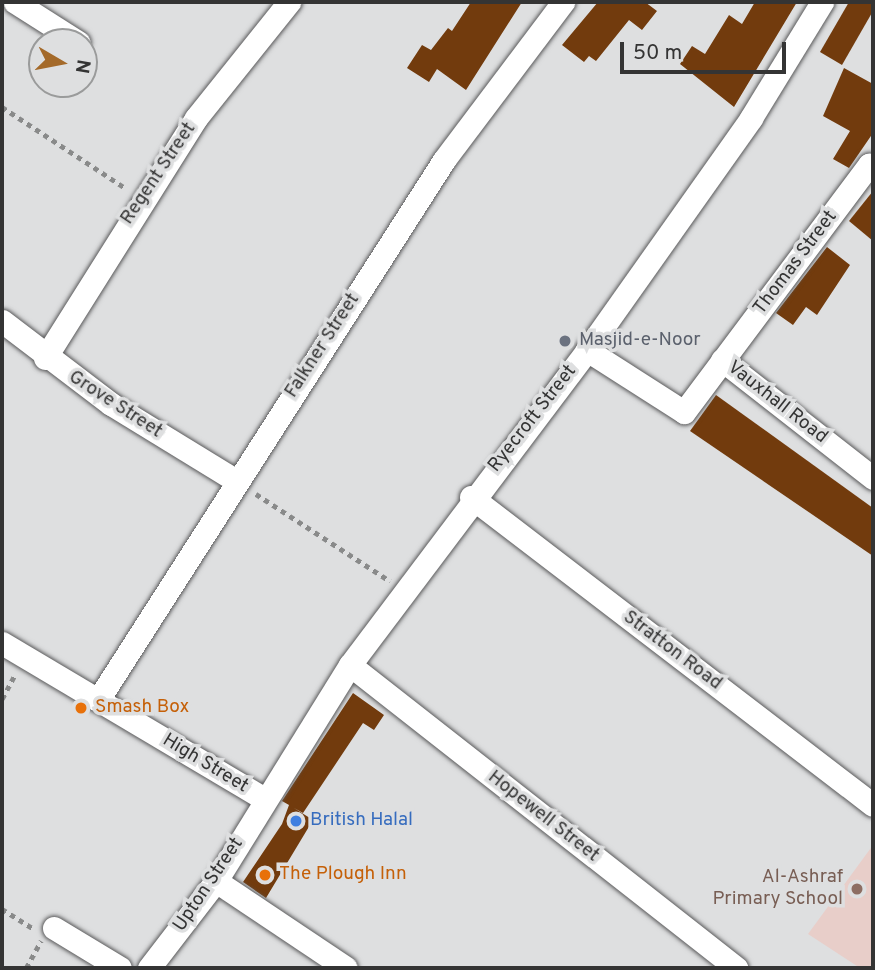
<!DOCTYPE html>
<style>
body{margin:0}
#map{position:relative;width:875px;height:970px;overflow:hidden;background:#dedfe0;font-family:Overpass,sans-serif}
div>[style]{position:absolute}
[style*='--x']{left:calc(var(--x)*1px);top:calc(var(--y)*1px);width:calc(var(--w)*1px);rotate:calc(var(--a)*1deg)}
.education>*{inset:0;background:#e8cec9}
.building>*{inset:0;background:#723b0d}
.path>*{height:4.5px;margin-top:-2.25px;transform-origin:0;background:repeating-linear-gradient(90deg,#898a8a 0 5px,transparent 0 10px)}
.roads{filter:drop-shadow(0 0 2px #59595a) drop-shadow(0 0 2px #59595a)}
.minor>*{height:23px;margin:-11.5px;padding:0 11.5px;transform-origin:11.5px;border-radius:11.5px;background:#fff}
.dots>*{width:19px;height:19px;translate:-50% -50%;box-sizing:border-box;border:4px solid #dedfe0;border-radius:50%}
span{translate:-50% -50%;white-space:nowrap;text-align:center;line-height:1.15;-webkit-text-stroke:7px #dedfe0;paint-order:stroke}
.street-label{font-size:19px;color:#343434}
.worship-label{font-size:19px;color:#5b616d}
.left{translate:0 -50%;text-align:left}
.food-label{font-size:19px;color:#c56008}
.shop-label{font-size:19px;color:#366cbe}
.education-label{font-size:19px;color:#785e54}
.right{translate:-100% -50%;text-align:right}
.frame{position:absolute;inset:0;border:4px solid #343434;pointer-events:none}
.north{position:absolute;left:28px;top:28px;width:70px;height:70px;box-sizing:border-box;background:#dedfe0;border:2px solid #9a9b9b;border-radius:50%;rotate:100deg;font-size:19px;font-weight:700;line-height:28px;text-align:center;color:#343434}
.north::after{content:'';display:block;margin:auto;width:24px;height:32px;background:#a46a2a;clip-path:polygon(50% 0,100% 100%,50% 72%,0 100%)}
.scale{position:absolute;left:620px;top:42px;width:166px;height:32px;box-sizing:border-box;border:4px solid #343434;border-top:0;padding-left:9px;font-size:21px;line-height:24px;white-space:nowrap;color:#343434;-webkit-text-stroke:5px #dedfe0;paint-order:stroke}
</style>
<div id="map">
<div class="education">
<div style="clip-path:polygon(873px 845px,873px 968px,860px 968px,808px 934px)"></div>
</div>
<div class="building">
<div style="clip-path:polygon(471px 2px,522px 2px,466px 90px,437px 69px,429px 82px,407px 68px,422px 45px,431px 50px,448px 28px,452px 31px)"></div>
<div style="clip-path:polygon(598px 2px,645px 2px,657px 11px,642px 30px,629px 20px,596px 61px,589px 56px,584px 62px,562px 45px)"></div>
<div style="clip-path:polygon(755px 2px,797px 2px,734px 107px,680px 64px,692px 46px,705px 54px,729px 15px,742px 24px)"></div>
<div style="clip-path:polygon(849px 2px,873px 2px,873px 11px,842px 65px,820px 52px)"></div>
<div style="clip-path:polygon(844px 68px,873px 84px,873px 133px,849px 168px,833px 159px,850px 131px,823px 116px)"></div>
<div style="clip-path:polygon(873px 191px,873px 241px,849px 221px)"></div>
<div style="clip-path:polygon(827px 247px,850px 265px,817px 315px,806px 307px,793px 325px,776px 313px)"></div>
<div style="clip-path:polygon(716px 395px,873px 508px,873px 556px,690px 431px)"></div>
<div style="clip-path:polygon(353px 693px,384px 715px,374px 730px,363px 723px,303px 813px,294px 808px,313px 820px,266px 898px,243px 882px,282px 824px,289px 805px,282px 801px)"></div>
</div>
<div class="path">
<div style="--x:2;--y:107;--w:149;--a:33.3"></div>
<div style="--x:256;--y:494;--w:160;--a:33"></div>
<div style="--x:2;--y:699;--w:26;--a:-62"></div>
<div style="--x:2;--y:909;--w:38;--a:32"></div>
<div style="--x:26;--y:968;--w:31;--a:-61"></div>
</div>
<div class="roads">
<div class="minor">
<div style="--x:15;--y:2;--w:75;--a:32.4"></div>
<div style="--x:2;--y:321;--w:137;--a:37.3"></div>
<div style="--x:111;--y:404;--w:145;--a:31.5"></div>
<div style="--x:587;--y:350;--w:115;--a:32.6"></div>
<div style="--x:684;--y:412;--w:309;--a:-53.2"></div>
<div style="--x:869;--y:165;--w:5;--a:37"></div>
<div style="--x:45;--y:358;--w:284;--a:-57.8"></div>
<div style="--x:196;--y:118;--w:149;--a:-51.3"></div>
<div style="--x:722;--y:360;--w:192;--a:38"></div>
<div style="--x:471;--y:497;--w:506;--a:37.46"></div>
<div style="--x:2;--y:643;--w:306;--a:30.7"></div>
<div style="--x:350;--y:665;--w:491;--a:38.1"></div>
<div style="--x:98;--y:700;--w:641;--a:-57.35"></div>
<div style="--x:444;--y:160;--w:198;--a:-53"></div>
<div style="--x:216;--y:881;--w:156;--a:33.8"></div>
<div style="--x:54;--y:928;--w:77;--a:31.2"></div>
<div style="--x:149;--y:968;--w:110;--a:-52.4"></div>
<div style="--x:216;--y:881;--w:254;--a:-58.2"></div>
<div style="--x:350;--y:665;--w:394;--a:-53"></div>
<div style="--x:587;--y:350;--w:284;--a:-54.7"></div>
<div style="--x:751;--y:118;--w:136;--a:-58.5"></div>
</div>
</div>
<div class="dots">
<div style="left:565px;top:341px;background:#6b7280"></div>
<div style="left:81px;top:708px;background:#e8710a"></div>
<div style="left:296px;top:821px;background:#3f7fe0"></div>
<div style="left:265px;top:875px;background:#e8710a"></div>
<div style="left:857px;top:889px;background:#8d6e63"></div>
</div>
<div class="street-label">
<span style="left:159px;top:174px;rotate:-56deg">Regent Street</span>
<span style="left:796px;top:263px;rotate:-53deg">Thomas Street</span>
<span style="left:323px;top:346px;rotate:-57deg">Falkner Street</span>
<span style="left:777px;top:403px;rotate:38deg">Vauxhall Road</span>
<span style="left:115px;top:405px;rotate:33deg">Grove Street</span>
<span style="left:533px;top:419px;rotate:-52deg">Ryecroft Street</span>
<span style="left:672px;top:651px;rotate:37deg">Stratton Road</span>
<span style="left:205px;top:764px;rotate:31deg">High Street</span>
<span style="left:543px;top:817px;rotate:38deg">Hopewell Street</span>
<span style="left:209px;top:885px;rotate:-56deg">Upton Street</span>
</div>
<div class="worship-label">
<span class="left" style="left:579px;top:341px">Masjid-e-Noor</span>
</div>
<div class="food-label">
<span class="left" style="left:95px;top:708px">Smash Box</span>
<span class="left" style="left:279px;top:875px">The Plough Inn</span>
</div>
<div class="shop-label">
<span class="left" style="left:310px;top:821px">British Halal</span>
</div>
<div class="education-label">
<span class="right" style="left:843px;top:889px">Al-Ashraf<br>Primary School</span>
</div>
<div class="frame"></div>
<div class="north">N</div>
<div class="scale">50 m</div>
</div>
